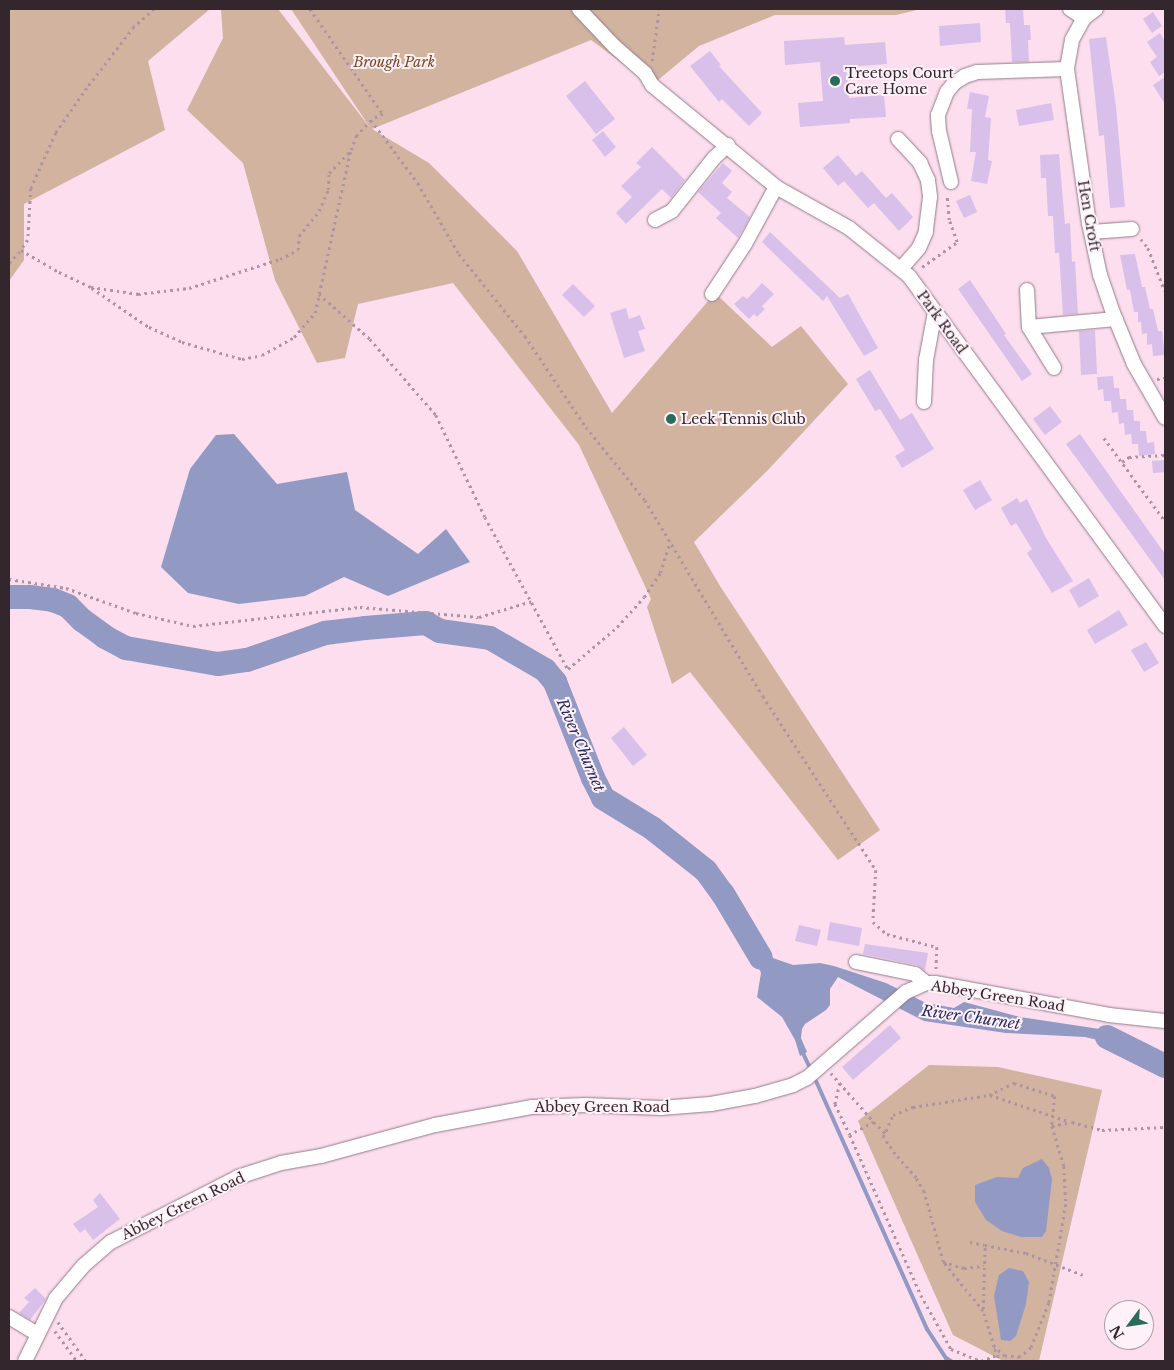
<!DOCTYPE html>
<style>
body{margin:0}
#map{position:relative;width:1174px;height:1370px;overflow:hidden;background:#fcdeee;font-family:"Libre Baskerville",serif}
div>[style]{position:absolute}
[style*='--x']{left:calc(var(--x)*1px);top:calc(var(--y)*1px);width:calc(var(--w)*1px);rotate:calc(var(--a)*1deg)}
.green>*{inset:0;background:#d1b3a0}
.water>*{inset:0;background:#929ac4}
.stream>*{height:4px;margin:-2px;padding:0 2px;transform-origin:2px;border-radius:2px;background:#929ac4}
.river>*{height:24px;margin:-12px;padding:0 12px;transform-origin:12px;border-radius:12px;background:#929ac4}
.building>*{inset:0;background:#d8c0ea}
.path>*{height:2.5px;margin-top:-1.25px;transform-origin:0;background:repeating-linear-gradient(90deg,#ac95a1 0 2.5px,transparent 0 6.5px)}
.roads{filter:drop-shadow(0 0 1px #957a88) drop-shadow(0 0 1px #957a88)}
.minor>*{height:14px;margin:-7px;padding:0 7px;transform-origin:7px;border-radius:7px;background:#fff}
.dots>*{width:14px;height:14px;translate:-50% -50%;box-sizing:border-box;border:2px solid #fef1f7;border-radius:50%}
span{translate:-50% -50%;white-space:nowrap;text-align:center;line-height:1.15;-webkit-text-stroke:4px #fef1f7;paint-order:stroke}
.park-label{font-size:14px;color:#7e471d;font-style:italic}
.poi-label{font-size:14px;color:#33272d}
.left{translate:0 -50%;text-align:left}
.street-label{font-size:14px;color:#33272d}
.water-label{font-size:15px;color:#25295e;font-style:italic}
.frame{position:absolute;inset:0;border:10px solid #33272d;pointer-events:none}
.north{position:absolute;left:1104px;top:1300px;width:50px;height:50px;box-sizing:border-box;background:#fef1f7;border:1px solid #ada0a6;border-radius:50%;rotate:239deg;font-size:14px;font-weight:700;line-height:20px;text-align:center;color:#33272d}
.north::after{content:'';display:block;margin:auto;width:18px;height:22px;background:#2b6b59;clip-path:polygon(50% 0,100% 100%,50% 72%,0 100%)}
</style>
<div id="map">
<div class="green">
<div style="clip-path:polygon(9px 9px,210px 9px,148px 61px,165px 130px,24px 204px,24px 260px,9px 281px)"></div>
<div style="clip-path:polygon(221px 9px,278px 9px,371px 129px,291px 9px,921px 9px,896px 15px,775px 15px,699px 46px,652px 85px,591px 40px,372px 129px,429px 163px,517px 251px,612px 413px,715px 293px,772px 347px,801px 326px,848px 384px,768px 470px,694px 542px,720px 586px,880px 830px,838px 860px,690px 672px,672px 684px,647px 607px,651px 599px,579px 445px,453px 283px,358px 304px,345px 358px,317px 363px,275px 280px,243px 163px,187px 110px,223px 38px)"></div>
<div style="clip-path:polygon(929px 1065px,998px 1067px,1102px 1090px,1039px 1361px,1003px 1361px,953px 1335px,858px 1121px)"></div>
</div>
<div class="water">
<div style="clip-path:polygon(234px 434px,277px 484px,347px 472px,355px 510px,418px 554px,446px 529px,470px 562px,388px 596px,344px 577px,305px 596px,239px 604px,188px 593px,161px 567px,190px 469px,216px 435px)"></div>
<div style="clip-path:polygon(751px 931px,759px 946px,773px 958px,793px 965px,820px 963px,834px 966px,886px 983px,926px 1003px,954px 1008px,964px 1002px,1020px 1017px,1113px 1031px,1138px 1046px,1135px 1055px,1106px 1042px,1085px 1037px,1006px 1033px,924px 1021px,838px 977px,830px 989px,830px 1005px,826px 1010px,805px 1024px,802px 1029px,801px 1038px,807px 1052px,800px 1056px,795px 1040px,782px 1017px,757px 997px,761px 973px,755px 958px,739px 934px)"></div>
<div style="clip-path:polygon(1042px 1159px,1049px 1168px,1052px 1179px,1046px 1231px,1042px 1237px,1021px 1237px,1002px 1231px,986px 1220px,975px 1202px,975px 1185px,997px 1177px,1018px 1178px,1023px 1168px)"></div>
<div style="clip-path:polygon(1009px 1268px,1023px 1271px,1029px 1282px,1026px 1304px,1016px 1336px,1010px 1341px,1001px 1340px,994px 1296px,999px 1275px)"></div>
</div>
<div class="stream">
<div style="--x:802;--y:1051;--w:17;--a:65"></div>
<div style="--x:816;--y:1081;--w:272;--a:65.9"></div>
<div style="--x:927;--y:1329;--w:35;--a:57"></div>
<div style="--x:946;--y:1358;--w:6;--a:31"></div>
</div>
<div class="river">
<div style="--x:9;--y:597;--w:21;--a:0"></div>
<div style="--x:30;--y:597;--w:23;--a:7"></div>
<div style="--x:53;--y:600;--w:16;--a:22"></div>
<div style="--x:68;--y:606;--w:20;--a:45"></div>
<div style="--x:82;--y:620;--w:29;--a:36"></div>
<div style="--x:105;--y:637;--w:24;--a:28"></div>
<div style="--x:126;--y:648;--w:93;--a:9.9"></div>
<div style="--x:218;--y:664;--w:29;--a:-8"></div>
<div style="--x:247;--y:660;--w:83;--a:-19.1"></div>
<div style="--x:325;--y:633;--w:40;--a:-7.1"></div>
<div style="--x:365;--y:628;--w:61;--a:-4.7"></div>
<div style="--x:426;--y:623;--w:16;--a:30"></div>
<div style="--x:440;--y:631;--w:50;--a:8"></div>
<div style="--x:490;--y:638;--w:64;--a:30.2"></div>
<div style="--x:545;--y:670;--w:16;--a:50"></div>
<div style="--x:555;--y:682;--w:103;--a:68.4"></div>
<div style="--x:593;--y:778;--w:22;--a:63"></div>
<div style="--x:603;--y:798;--w:57;--a:31.5"></div>
<div style="--x:652;--y:828;--w:69;--a:38.5"></div>
<div style="--x:706;--y:871;--w:29;--a:54"></div>
<div style="--x:723;--y:894;--w:74;--a:59.3"></div>
<div style="--x:1107;--y:1037;--w:65;--a:26.6"></div>
</div>
<div class="building">
<div style="clip-path:polygon(1005px 9px,1023px 9px,1024px 25px,1030px 25px,1031px 40px,1028px 40px,1029px 62px,1012px 62px,1010px 23px,1006px 23px)"></div>
<div style="clip-path:polygon(1153px 12px,1162px 26px,1152px 33px,1143px 19px)"></div>
<div style="clip-path:polygon(980px 23px,981px 42px,940px 46px,939px 26px)"></div>
<div style="clip-path:polygon(1160px 33px,1165px 42px,1165px 72px,1159px 76px,1150px 62px,1157px 57px,1147px 42px)"></div>
<div style="clip-path:polygon(844px 37px,845px 45px,885px 42px,887px 64px,846px 67px,849px 98px,884px 95px,886px 117px,850px 119px,850px 123px,800px 127px,798px 103px,823px 101px,820px 62px,785px 65px,784px 41px)"></div>
<div style="clip-path:polygon(1106px 37px,1116px 107px,1125px 207px,1110px 208px,1104px 135px,1099px 136px,1089px 39px)"></div>
<div style="clip-path:polygon(710px 51px,721px 65px,719px 66px,762px 113px,749px 126px,722px 99px,719px 102px,690px 66px)"></div>
<div style="clip-path:polygon(1165px 77px,1165px 104px,1153px 85px)"></div>
<div style="clip-path:polygon(585px 81px,615px 119px,596px 134px,566px 96px)"></div>
<div style="clip-path:polygon(970px 92px,989px 96px,985px 117px,991px 118px,988px 160px,992px 161px,987px 184px,971px 181px,976px 152px,970px 152px,972px 109px,967px 109px)"></div>
<div style="clip-path:polygon(1051px 103px,1054px 120px,1019px 126px,1016px 110px)"></div>
<div style="clip-path:polygon(603px 131px,616px 147px,605px 157px,592px 140px)"></div>
<div style="clip-path:polygon(652px 147px,685px 180px,671px 198px,662px 189px,626px 224px,616px 213px,632px 197px,621px 186px,641px 167px,636px 163px)"></div>
<div style="clip-path:polygon(1059px 154px,1065px 224px,1070px 223px,1072px 262px,1075px 261px,1078px 314px,1063px 315px,1059px 253px,1055px 253px,1053px 216px,1048px 216px,1046px 178px,1041px 178px,1040px 155px)"></div>
<div style="clip-path:polygon(838px 155px,856px 176px,862px 171px,886px 198px,892px 193px,913px 217px,899px 231px,874px 203px,868px 208px,844px 181px,838px 186px,823px 168px)"></div>
<div style="clip-path:polygon(723px 163px,732px 171px,722px 183px,732px 192px,727px 198px,750px 217px,738px 238px,716px 218px,721px 213px,698px 192px)"></div>
<div style="clip-path:polygon(970px 195px,977px 212px,964px 218px,956px 201px)"></div>
<div style="clip-path:polygon(770px 232px,840px 298px,848px 294px,878px 348px,864px 356px,827px 296px,823px 301px,762px 242px)"></div>
<div style="clip-path:polygon(1135px 254px,1142px 287px,1145px 287px,1150px 309px,1153px 309px,1158px 331px,1162px 331px,1165px 355px,1153px 356px,1152px 344px,1147px 345px,1147px 333px,1142px 334px,1141px 322px,1138px 322px,1138px 312px,1134px 312px,1130px 290px,1127px 290px,1120px 255px)"></div>
<div style="clip-path:polygon(970px 280px,1006px 334px,1004px 335px,1032px 374px,1022px 381px,958px 289px)"></div>
<div style="clip-path:polygon(762px 283px,774px 294px,762px 306px,765px 309px,757px 317px,754px 314px,749px 319px,734px 304px,743px 296px,747px 299px)"></div>
<div style="clip-path:polygon(573px 284px,595px 306px,584px 317px,562px 295px)"></div>
<div style="clip-path:polygon(626px 308px,629px 319px,640px 315px,645px 329px,638px 331px,645px 351px,624px 358px,610px 313px)"></div>
<div style="clip-path:polygon(1095px 330px,1097px 374px,1081px 375px,1079px 331px)"></div>
<div style="clip-path:polygon(870px 370px,900px 420px,912px 413px,934px 449px,902px 468px,895px 456px,905px 450px,880px 409px,875px 411px,856px 379px)"></div>
<div style="clip-path:polygon(1113px 376px,1114px 388px,1119px 388px,1120px 399px,1126px 399px,1127px 410px,1133px 410px,1134px 421px,1140px 421px,1140px 431px,1146px 431px,1147px 443px,1154px 442px,1155px 454px,1139px 456px,1138px 444px,1132px 444px,1131px 434px,1125px 435px,1124px 423px,1119px 424px,1118px 412px,1112px 413px,1111px 401px,1104px 401px,1103px 389px,1098px 390px,1097px 377px)"></div>
<div style="clip-path:polygon(1050px 406px,1062px 422px,1045px 435px,1033px 419px)"></div>
<div style="clip-path:polygon(1080px 434px,1165px 554px,1165px 580px,1066px 444px)"></div>
<div style="clip-path:polygon(1165px 460px,1165px 472px,1153px 473px,1152px 461px)"></div>
<div style="clip-path:polygon(980px 480px,992px 500px,975px 510px,963px 490px)"></div>
<div style="clip-path:polygon(1017px 498px,1020px 503px,1027px 499px,1046px 538px,1073px 581px,1052px 593px,1027px 553px,1032px 549px,1016px 523px,1011px 526px,1001px 508px)"></div>
<div style="clip-path:polygon(1089px 578px,1099px 596px,1079px 608px,1069px 590px)"></div>
<div style="clip-path:polygon(1119px 610px,1128px 625px,1095px 644px,1087px 630px)"></div>
<div style="clip-path:polygon(1146px 642px,1159px 663px,1144px 672px,1131px 650px)"></div>
<div style="clip-path:polygon(624px 727px,647px 755px,633px 766px,611px 738px)"></div>
<div style="clip-path:polygon(830px 922px,862px 928px,859px 946px,827px 940px)"></div>
<div style="clip-path:polygon(799px 925px,821px 930px,817px 946px,795px 941px)"></div>
<div style="clip-path:polygon(865px 944px,928px 953px,925px 971px,917px 965px,863px 954px)"></div>
<div style="clip-path:polygon(890px 1025px,901px 1038px,853px 1080px,842px 1067px)"></div>
<div style="clip-path:polygon(100px 1193px,120px 1219px,93px 1240px,85px 1229px,80px 1233px,73px 1224px,98px 1207px,93px 1200px)"></div>
<div style="clip-path:polygon(35px 1288px,46px 1299px,30px 1320px,19px 1313px,29px 1302px,24px 1298px)"></div>
</div>
<div class="path">
<div style="--x:154;--y:9;--w:27;--a:138"></div>
<div style="--x:134;--y:27;--w:77;--a:127.6"></div>
<div style="--x:87;--y:88;--w:55;--a:124.6"></div>
<div style="--x:56;--y:133;--w:60;--a:114.4"></div>
<div style="--x:31;--y:188;--w:52;--a:93.3"></div>
<div style="--x:28;--y:240;--w:12;--a:125"></div>
<div style="--x:21;--y:250;--w:44;--a:30.1"></div>
<div style="--x:59;--y:272;--w:35;--a:25"></div>
<div style="--x:91;--y:287;--w:48;--a:8.5"></div>
<div style="--x:138;--y:294;--w:51;--a:-6.7"></div>
<div style="--x:189;--y:288;--w:96;--a:-17.7"></div>
<div style="--x:280;--y:259;--w:20;--a:-27"></div>
<div style="--x:298;--y:250;--w:14;--a:-86"></div>
<div style="--x:299;--y:236;--w:32;--a:-51"></div>
<div style="--x:319;--y:211;--w:23;--a:-67"></div>
<div style="--x:328;--y:190;--w:17;--a:-87"></div>
<div style="--x:329;--y:173;--w:32;--a:-46"></div>
<div style="--x:351;--y:150;--w:15;--a:-70"></div>
<div style="--x:356;--y:136;--w:22;--a:-47"></div>
<div style="--x:310;--y:9;--w:128;--a:55.2"></div>
<div style="--x:383;--y:114;--w:13;--a:153"></div>
<div style="--x:371;--y:120;--w:79;--a:53.3"></div>
<div style="--x:418;--y:183;--w:82;--a:60"></div>
<div style="--x:459;--y:254;--w:105;--a:51.2"></div>
<div style="--x:525;--y:336;--w:110;--a:56.2"></div>
<div style="--x:586;--y:427;--w:94;--a:51.1"></div>
<div style="--x:645;--y:500;--w:229;--a:59"></div>
<div style="--x:763;--y:696;--w:207;--a:57"></div>
<div style="--x:876;--y:870;--w:52;--a:93.3"></div>
<div style="--x:873;--y:922;--w:18;--a:41"></div>
<div style="--x:887;--y:934;--w:52;--a:14.6"></div>
<div style="--x:937;--y:947;--w:24;--a:92"></div>
<div style="--x:652;--y:61;--w:52;--a:-82.3"></div>
<div style="--x:1141;--y:239;--w:11;--a:52"></div>
<div style="--x:1148;--y:248;--w:46;--a:68.4"></div>
<div style="--x:9;--y:263;--w:18;--a:-47"></div>
<div style="--x:922;--y:267;--w:43;--a:-35.5"></div>
<div style="--x:957;--y:242;--w:23;--a:-110"></div>
<div style="--x:949;--y:220;--w:25;--a:-95"></div>
<div style="--x:92;--y:288;--w:69;--a:34.4"></div>
<div style="--x:149;--y:327;--w:36;--a:24"></div>
<div style="--x:182;--y:342;--w:62;--a:15.8"></div>
<div style="--x:242;--y:359;--w:20;--a:-11"></div>
<div style="--x:262;--y:355;--w:37;--a:-29"></div>
<div style="--x:294;--y:337;--w:32;--a:-49"></div>
<div style="--x:315;--y:313;--w:165;--a:-77.7"></div>
<div style="--x:319;--y:294;--w:68;--a:41.4"></div>
<div style="--x:370;--y:339;--w:101;--a:49"></div>
<div style="--x:436;--y:415;--w:113;--a:64.3"></div>
<div style="--x:485;--y:517;--w:173;--a:61.4"></div>
<div style="--x:568;--y:669;--w:65;--a:-40.6"></div>
<div style="--x:617;--y:627;--w:40;--a:-48"></div>
<div style="--x:644;--y:597;--w:29;--a:-56"></div>
<div style="--x:660;--y:573;--w:33;--a:-72"></div>
<div style="--x:1157;--y:379;--w:8;--a:-7"></div>
<div style="--x:1104;--y:438;--w:103;--a:53.7"></div>
<div style="--x:1122;--y:462;--w:9;--a:-36"></div>
<div style="--x:1129;--y:457;--w:36;--a:-3"></div>
<div style="--x:9;--y:579;--w:58;--a:9"></div>
<div style="--x:66;--y:588;--w:74;--a:19.7"></div>
<div style="--x:136;--y:613;--w:58;--a:12.8"></div>
<div style="--x:193;--y:626;--w:168;--a:-6.5"></div>
<div style="--x:360;--y:607;--w:119;--a:4.8"></div>
<div style="--x:479;--y:617;--w:55;--a:-16.8"></div>
<div style="--x:831;--y:1073;--w:65;--a:48.7"></div>
<div style="--x:874;--y:1122;--w:27;--a:152"></div>
<div style="--x:850;--y:1135;--w:175;--a:66.1"></div>
<div style="--x:921;--y:1295;--w:62;--a:60.9"></div>
<div style="--x:951;--y:1349;--w:31;--a:22"></div>
<div style="--x:840;--y:1083;--w:22;--a:103"></div>
<div style="--x:835;--y:1104;--w:34;--a:64"></div>
<div style="--x:1014;--y:1083;--w:43;--a:17.6"></div>
<div style="--x:1055;--y:1096;--w:30;--a:96"></div>
<div style="--x:1052;--y:1126;--w:42;--a:73.3"></div>
<div style="--x:1064;--y:1166;--w:38;--a:87"></div>
<div style="--x:1066;--y:1204;--w:100;--a:99.7"></div>
<div style="--x:1049;--y:1303;--w:48;--a:111.8"></div>
<div style="--x:1031;--y:1348;--w:14;--a:141"></div>
<div style="--x:1020;--y:1357;--w:15;--a:-176"></div>
<div style="--x:1005;--y:1356;--w:14;--a:-141"></div>
<div style="--x:994;--y:1347;--w:38;--a:-107"></div>
<div style="--x:983;--y:1311;--w:63;--a:-129.2"></div>
<div style="--x:943;--y:1262;--w:73;--a:-105.2"></div>
<div style="--x:924;--y:1192;--w:16;--a:-120"></div>
<div style="--x:916;--y:1178;--w:32;--a:-131"></div>
<div style="--x:895;--y:1154;--w:21;--a:-125"></div>
<div style="--x:883;--y:1137;--w:24;--a:-66"></div>
<div style="--x:893;--y:1115;--w:22;--a:-22"></div>
<div style="--x:913;--y:1107;--w:77;--a:-9"></div>
<div style="--x:989;--y:1095;--w:28;--a:-26"></div>
<div style="--x:990;--y:1095;--w:84;--a:18.6"></div>
<div style="--x:874;--y:1122;--w:16;--a:45"></div>
<div style="--x:1052;--y:1126;--w:20;--a:-11"></div>
<div style="--x:1072;--y:1122;--w:31;--a:15"></div>
<div style="--x:1102;--y:1130;--w:63;--a:-2.7"></div>
<div style="--x:970;--y:1242;--w:15;--a:11"></div>
<div style="--x:943;--y:1262;--w:22;--a:16"></div>
<div style="--x:964;--y:1268;--w:20;--a:-6"></div>
<div style="--x:983;--y:1309;--w:64;--a:-88.2"></div>
<div style="--x:985;--y:1245;--w:42;--a:11"></div>
<div style="--x:1026;--y:1253;--w:61;--a:21.1"></div>
<div style="--x:58;--y:1322;--w:48;--a:54.3"></div>
<div style="--x:55;--y:1331;--w:37;--a:54"></div>
<div style="--x:995;--y:1349;--w:13;--a:67"></div>
<div style="--x:981;--y:1361;--w:17;--a:-21"></div>
</div>
<div class="roads">
<div class="minor">
<div style="--x:579;--y:9;--w:51;--a:46.6"></div>
<div style="--x:614;--y:46;--w:41;--a:41.1"></div>
<div style="--x:645;--y:73;--w:14;--a:60"></div>
<div style="--x:652;--y:85;--w:161;--a:39.4"></div>
<div style="--x:776;--y:187;--w:84;--a:29.3"></div>
<div style="--x:849;--y:228;--w:77;--a:38.7"></div>
<div style="--x:909;--y:276;--w:434;--a:53.8"></div>
<div style="--x:1070;--y:9;--w:17;--a:33"></div>
<div style="--x:1096;--y:9;--w:15;--a:143"></div>
<div style="--x:1084;--y:18;--w:25;--a:119"></div>
<div style="--x:1072;--y:40;--w:29;--a:100"></div>
<div style="--x:1067;--y:69;--w:156;--a:81.9"></div>
<div style="--x:1089;--y:223;--w:53;--a:78.1"></div>
<div style="--x:1100;--y:275;--w:40;--a:71.1"></div>
<div style="--x:1113;--y:313;--w:55;--a:67.6"></div>
<div style="--x:1134;--y:364;--w:62;--a:60.1"></div>
<div style="--x:898;--y:139;--w:33;--a:47"></div>
<div style="--x:920;--y:163;--w:19;--a:65"></div>
<div style="--x:928;--y:180;--w:17;--a:83"></div>
<div style="--x:930;--y:197;--w:35;--a:97"></div>
<div style="--x:926;--y:232;--w:17;--a:114"></div>
<div style="--x:919;--y:248;--w:28;--a:131"></div>
<div style="--x:951;--y:182;--w:52;--a:-103.2"></div>
<div style="--x:939;--y:131;--w:16;--a:-94"></div>
<div style="--x:938;--y:115;--w:25;--a:-69"></div>
<div style="--x:947;--y:92;--w:11;--a:-52"></div>
<div style="--x:954;--y:83;--w:13;--a:-32"></div>
<div style="--x:965;--y:76;--w:13;--a:-18"></div>
<div style="--x:977;--y:72;--w:90;--a:-1.9"></div>
<div style="--x:655;--y:220;--w:19;--a:-28"></div>
<div style="--x:672;--y:211;--w:68;--a:-51.6"></div>
<div style="--x:714;--y:158;--w:19;--a:-43"></div>
<div style="--x:1091;--y:232;--w:41;--a:-4.2"></div>
<div style="--x:1027;--y:290;--w:37;--a:87"></div>
<div style="--x:1029;--y:327;--w:48;--a:58.6"></div>
<div style="--x:712;--y:294;--w:60;--a:-56.6"></div>
<div style="--x:745;--y:244;--w:65;--a:-61.5"></div>
<div style="--x:1029;--y:327;--w:87;--a:-5.3"></div>
<div style="--x:924;--y:402;--w:42;--a:-87.3"></div>
<div style="--x:926;--y:360;--w:49;--a:-79.4"></div>
<div style="--x:856;--y:962;--w:60;--a:11.5"></div>
<div style="--x:915;--y:974;--w:14;--a:39"></div>
<div style="--x:9;--y:1317;--w:33;--a:31"></div>
<div style="--x:25;--y:1361;--w:70;--a:-63.8"></div>
<div style="--x:56;--y:1298;--w:42;--a:-49.8"></div>
<div style="--x:83;--y:1266;--w:37;--a:-41"></div>
<div style="--x:111;--y:1242;--w:143;--a:-27.1"></div>
<div style="--x:238;--y:1177;--w:45;--a:-18"></div>
<div style="--x:281;--y:1163;--w:41;--a:-9.9"></div>
<div style="--x:321;--y:1156;--w:118;--a:-15.2"></div>
<div style="--x:435;--y:1125;--w:99;--a:-10.5"></div>
<div style="--x:532;--y:1107;--w:54;--a:-2.1"></div>
<div style="--x:586;--y:1105;--w:75;--a:2.3"></div>
<div style="--x:661;--y:1108;--w:50;--a:-4.6"></div>
<div style="--x:711;--y:1104;--w:45;--a:-10.3"></div>
<div style="--x:755;--y:1096;--w:40;--a:-16"></div>
<div style="--x:793;--y:1085;--w:16;--a:-27"></div>
<div style="--x:807;--y:1078;--w:131;--a:-41"></div>
<div style="--x:906;--y:992;--w:22;--a:-24"></div>
<div style="--x:926;--y:983;--w:9;--a:0"></div>
<div style="--x:935;--y:983;--w:177;--a:10.4"></div>
<div style="--x:1109;--y:1015;--w:56;--a:6.1"></div>
</div>
</div>
<div class="dots">
<div style="left:835px;top:81px;background:#2b6b59"></div>
<div style="left:671px;top:419px;background:#2b6b59"></div>
</div>
<div class="park-label">
<span style="left:394px;top:62px">Brough Park</span>
</div>
<div class="poi-label">
<span class="left" style="left:845px;top:81px">Treetops Court<br>Care Home</span>
<span class="left" style="left:681px;top:419px">Leek Tennis Club</span>
</div>
<div class="street-label">
<span style="left:1089px;top:216px;rotate:80deg">Hen Croft</span>
<span style="left:942px;top:322px;rotate:54deg">Park Road</span>
<span style="left:998px;top:996px;rotate:9deg">Abbey Green Road</span>
<span style="left:602px;top:1107px">Abbey Green Road</span>
<span style="left:183px;top:1206px;rotate:-26deg">Abbey Green Road</span>
</div>
<div class="water-label">
<span style="left:581px;top:745px;rotate:67deg">River Churnet</span>
<span style="left:971px;top:1017px;rotate:8deg">River Churnet</span>
</div>
<div class="frame"></div>
<div class="north">N</div>
</div>
